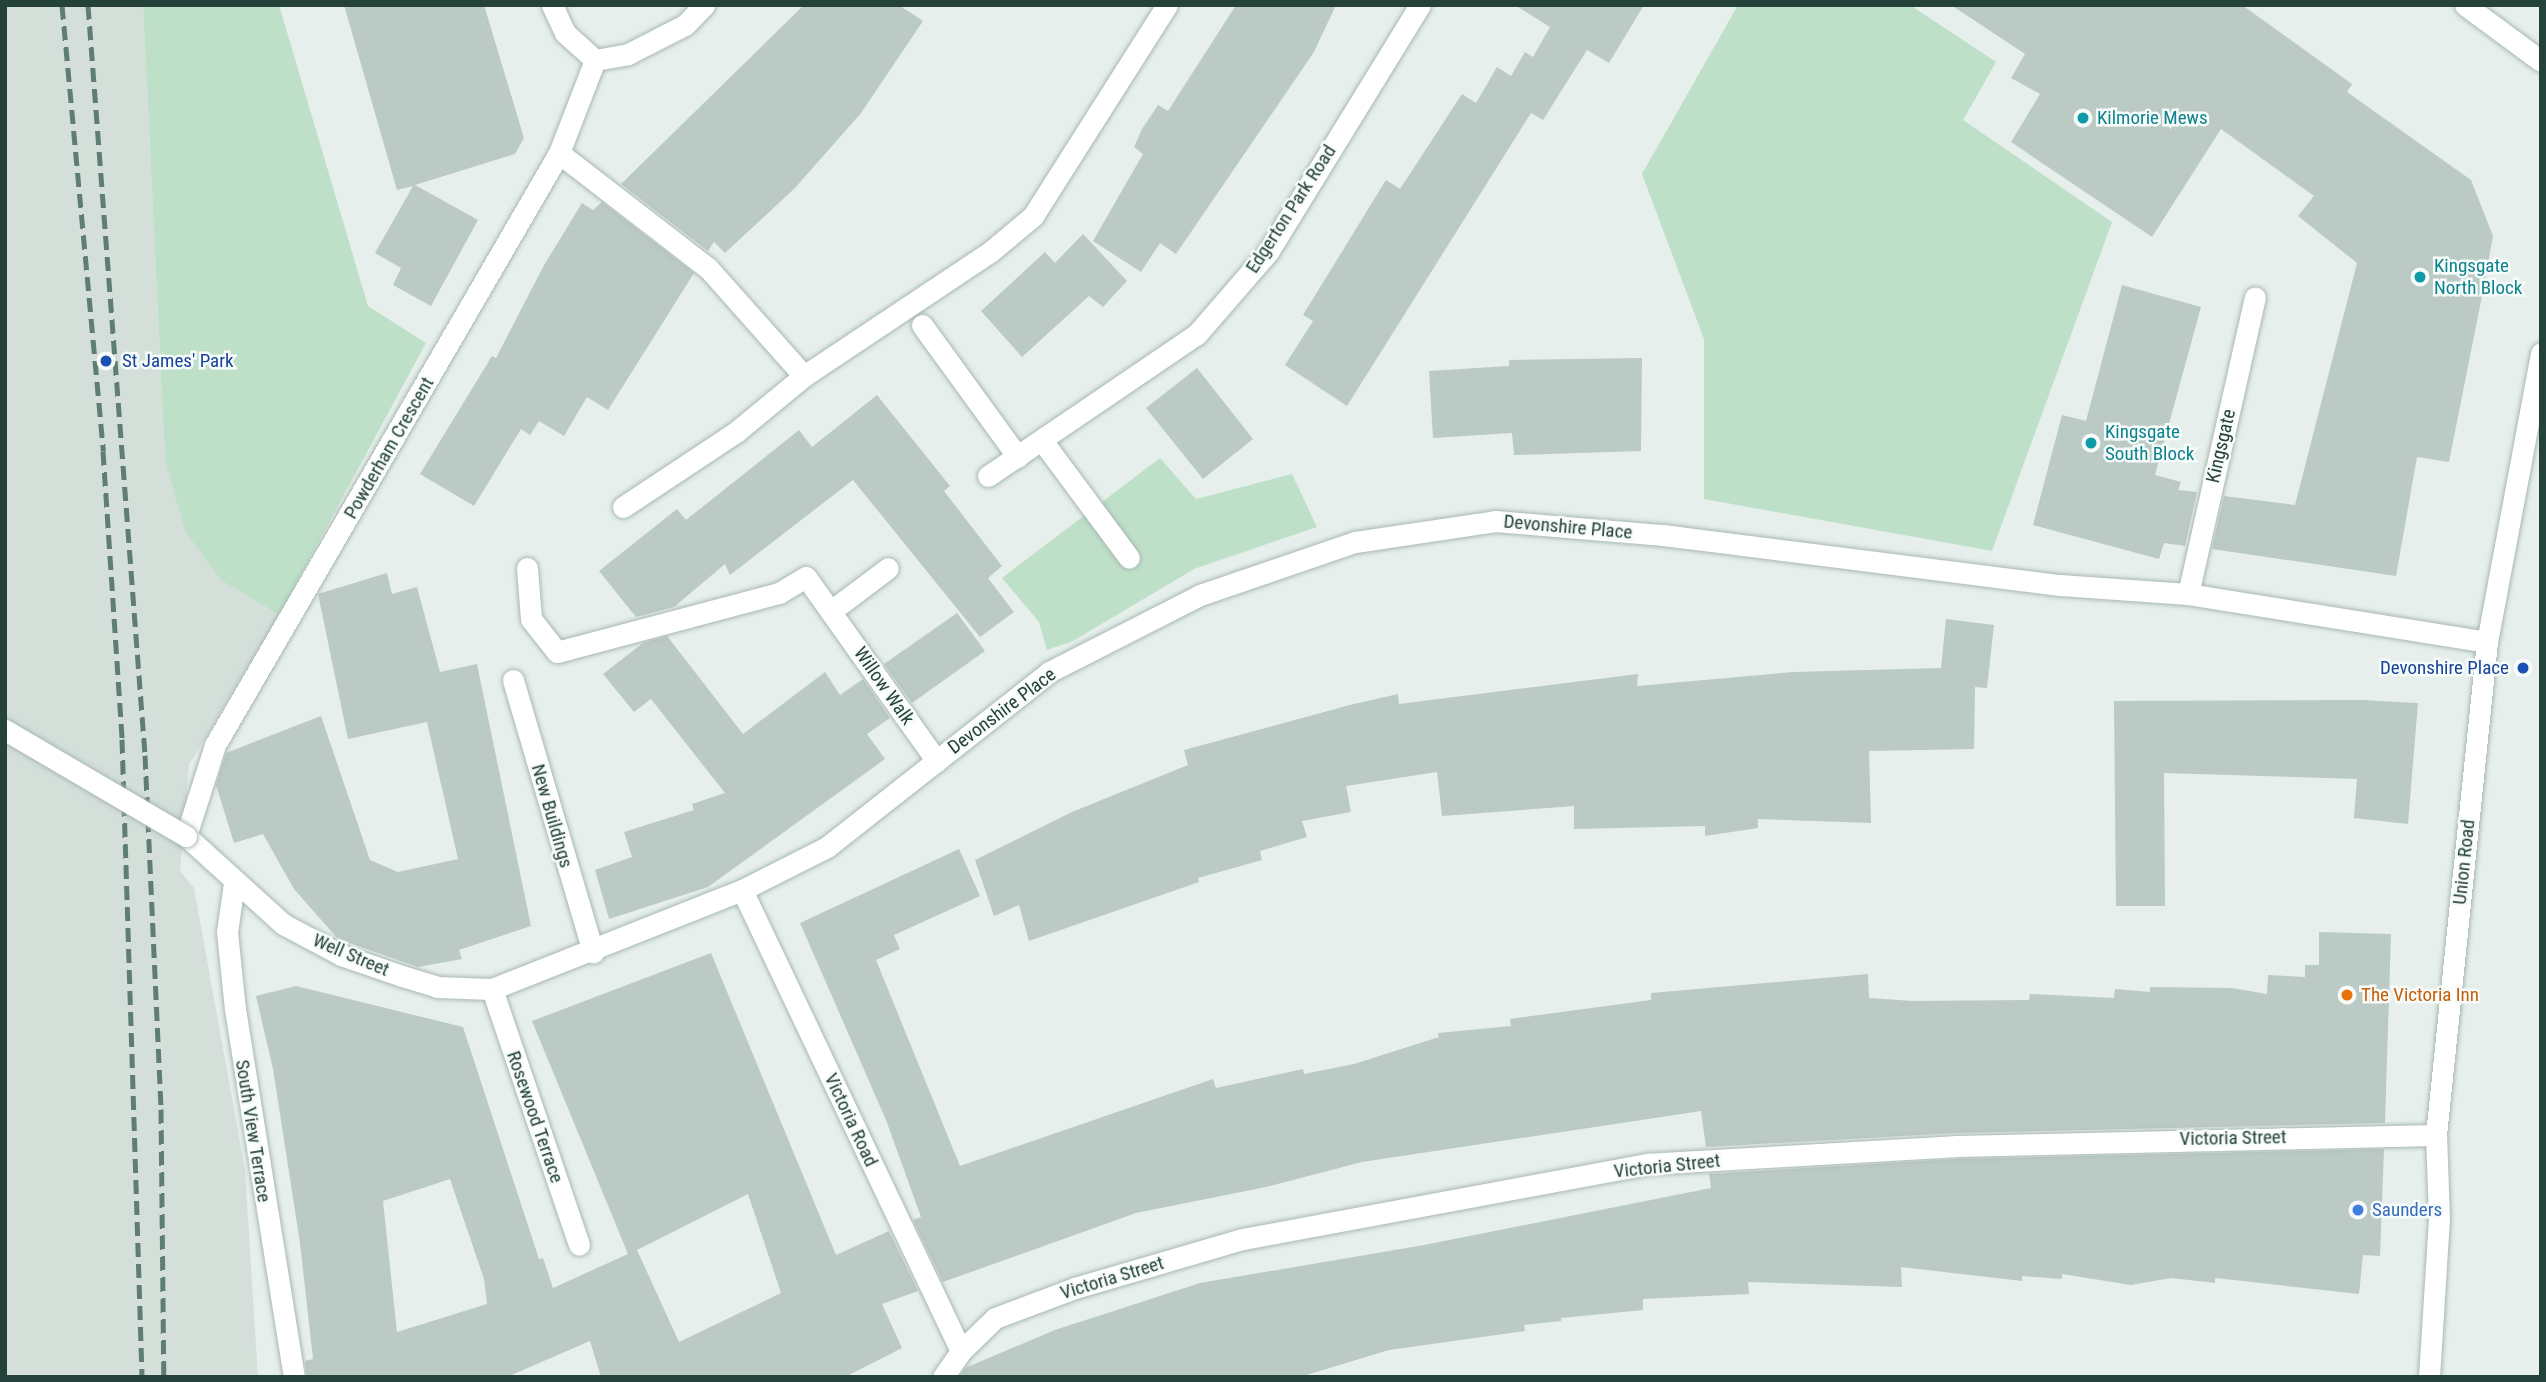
<!DOCTYPE html>
<style>
body{margin:0}
#map{position:relative;width:2546px;height:1382px;overflow:hidden;background:#e6efeb;font-family:"Roboto Condensed",sans-serif}
div>[style]{position:absolute}
[style*='--x']{left:calc(var(--x)*1px);top:calc(var(--y)*1px);width:calc(var(--w)*1px);rotate:calc(var(--a)*1deg)}
.built>*{inset:0;background:#d4dfda}
.green>*{inset:0;background:#bfe0c8}
.building>*{inset:0;background:#bbcac4}
.roads{filter:drop-shadow(0 0 2px #a8b8b2) drop-shadow(0 0 2px #a8b8b2)}
.lane>*{height:21px;margin:-10.5px;padding:0 10.5px;transform-origin:10.5px;border-radius:10.5px;background:#fff}
.street>*{height:21px;margin:-10.5px;padding:0 10.5px;transform-origin:10.5px;border-radius:10.5px;background:#fff}
.secondary>*{height:21px;margin:-10.5px;padding:0 10.5px;transform-origin:10.5px;border-radius:10.5px;background:#fff}
.rail>*{height:5px;margin-top:-2.5px;transform-origin:0;background:repeating-linear-gradient(90deg,#5f7d75 0 14px,transparent 0 21px)}
.bridges{filter:drop-shadow(0 0 2px #a8b8b2) drop-shadow(0 0 2px #a8b8b2)}
.street-bridge>*{height:21px;margin:-10.5px;padding:0 10.5px;transform-origin:10.5px;border-radius:10.5px;background:#fff}
.dots>*{width:19px;height:19px;translate:-50% -50%;box-sizing:border-box;border:4px solid #f7fbf9;border-radius:50%}
span{translate:-50% -50%;white-space:nowrap;text-align:center;line-height:1.15;-webkit-text-stroke:5px #f7fbf9;paint-order:stroke}
.culture-label{font-size:19px;color:#0d838f}
.left{translate:0 -50%;text-align:left}
.street-label{font-size:19px;color:#24423a}
.transit-label{font-size:19px;color:#164399}
.right{translate:-100% -50%;text-align:right}
.food-label{font-size:19px;color:#c56008}
.shop-label{font-size:19px;color:#366cbe}
.frame{position:absolute;inset:0;border:7px solid #24423a;pointer-events:none}
</style>
<div id="map">
<div class="built">
<div style="clip-path:polygon(5px 5px,143px 5px,165px 459px,222px 581px,279px 615px,189px 765px,180px 871px,194px 888px,245px 1170px,258px 1377px,5px 1377px)"></div>
</div>
<div class="green">
<div style="clip-path:polygon(143px 5px,279px 5px,368px 306px,426px 343px,279px 615px,222px 581px,185px 531px,165px 459px)"></div>
<div style="clip-path:polygon(1738px 5px,1910px 5px,1996px 62px,1963px 120px,2112px 222px,1992px 551px,1704px 499px,1704px 339px,1642px 174px)"></div>
<div style="clip-path:polygon(1160px 458px,1196px 499px,1292px 474px,1317px 527px,1194px 569px,1073px 641px,1047px 650px,1039px 622px,1002px 578px)"></div>
</div>
<div class="building">
<div style="clip-path:polygon(344px 5px,484px 5px,524px 138px,515px 154px,415px 185px,478px 220px,431px 306px,393px 285px,401px 268px,375px 253px,413px 186px,397px 190px)"></div>
<div style="clip-path:polygon(804px 5px,899px 5px,923px 21px,861px 113px,795px 188px,725px 253px,714px 242px,708px 251px,621px 184px)"></div>
<div style="clip-path:polygon(1236px 5px,1336px 5px,1314px 52px,1176px 254px,1160px 243px,1141px 272px,1093px 241px,1143px 154px,1134px 147px,1142px 129px,1158px 105px,1168px 111px)"></div>
<div style="clip-path:polygon(1515px 5px,1644px 5px,1609px 63px,1587px 50px,1543px 120px,1531px 113px,1347px 406px,1285px 365px,1313px 321px,1303px 315px,1386px 180px,1400px 189px,1462px 94px,1476px 103px,1497px 67px,1511px 76px,1525px 52px,1533px 57px,1550px 27px)"></div>
<div style="clip-path:polygon(1951px 5px,2242px 5px,2352px 84px,2347px 92px,2471px 180px,2493px 236px,2483px 291px,2449px 462px,2417px 457px,2396px 576px,2212px 549px,2224px 496px,2295px 505px,2357px 263px,2298px 216px,2314px 196px,2221px 129px,2152px 237px,2011px 142px,2040px 94px,2011px 78px,2025px 54px)"></div>
<div style="clip-path:polygon(602px 202px,694px 273px,608px 410px,587px 397px,564px 436px,539px 421px,530px 435px,521px 429px,474px 506px,420px 474px,492px 356px,496px 358px,543px 267px,582px 203px,593px 210px)"></div>
<div style="clip-path:polygon(1083px 234px,1127px 281px,1103px 307px,1089px 296px,1022px 357px,981px 311px,1045px 252px,1055px 263px)"></div>
<div style="clip-path:polygon(2122px 285px,2201px 307px,2155px 475px,2181px 482px,2178px 490px,2197px 492px,2185px 546px,2164px 543px,2159px 559px,2033px 525px,2062px 415px,2086px 421px)"></div>
<div style="clip-path:polygon(1642px 358px,1641px 451px,1514px 455px,1512px 433px,1433px 438px,1429px 371px,1509px 366px,1509px 360px)"></div>
<div style="clip-path:polygon(1197px 368px,1253px 439px,1203px 479px,1146px 408px)"></div>
<div style="clip-path:polygon(877px 395px,950px 486px,944px 491px,1002px 566px,988px 578px,1014px 612px,980px 637px,853px 480px,730px 575px,725px 564px,674px 607px,636px 617px,599px 571px,677px 509px,686px 520px,799px 430px,812px 447px)"></div>
<div style="clip-path:polygon(387px 573px,392px 594px,417px 587px,440px 672px,477px 664px,531px 926px,459px 950px,462px 959px,418px 967px,338px 939px,294px 889px,263px 834px,234px 843px,216px 785px,226px 753px,321px 716px,370px 860px,398px 872px,458px 859px,427px 722px,348px 739px,318px 594px)"></div>
<div style="clip-path:polygon(957px 613px,985px 651px,912px 703px,884px 664px)"></div>
<div style="clip-path:polygon(1946px 619px,1994px 625px,1987px 688px,1975px 687px,1974px 749px,1869px 751px,1871px 823px,1758px 819px,1758px 828px,1705px 836px,1705px 826px,1574px 829px,1574px 806px,1442px 816px,1437px 772px,1346px 786px,1351px 812px,1302px 821px,1307px 837px,1260px 851px,1262px 860px,1198px 878px,1199px 882px,1029px 941px,1019px 905px,994px 916px,975px 860px,1072px 812px,1188px 765px,1184px 750px,1350px 705px,1398px 694px,1399px 704px,1638px 674px,1637px 686px,1793px 672px,1941px 668px)"></div>
<div style="clip-path:polygon(667px 636px,743px 734px,825px 672px,840px 695px,863px 679px,890px 718px,867px 734px,885px 759px,708px 887px,609px 919px,595px 870px,632px 857px,624px 832px,694px 810px,692px 804px,725px 793px,651px 699px,634px 712px,603px 674px,643px 643px)"></div>
<div style="clip-path:polygon(2362px 700px,2418px 703px,2408px 824px,2354px 818px,2357px 779px,2164px 773px,2165px 906px,2116px 906px,2114px 701px)"></div>
<div style="clip-path:polygon(959px 849px,980px 896px,894px 935px,900px 949px,876px 960px,960px 1166px,1213px 1079px,1216px 1088px,1303px 1069px,1304px 1074px,1354px 1064px,1439px 1037px,1438px 1033px,1511px 1026px,1510px 1019px,1651px 1000px,1651px 993px,1868px 974px,1869px 998px,1913px 1001px,2029px 1000px,2030px 994px,2114px 998px,2115px 989px,2150px 992px,2150px 987px,2232px 988px,2267px 994px,2268px 975px,2305px 977px,2305px 965px,2319px 965px,2319px 932px,2391px 934px,2385px 1123px,1956px 1133px,1706px 1147px,1701px 1111px,1362px 1162px,1266px 1187px,1136px 1213px,943px 1282px,913px 1220px,921px 1217px,886px 1120px,800px 923px)"></div>
<div style="clip-path:polygon(evenodd,711px 953px,836px 1255px,889px 1231px,918px 1291px,882px 1304px,902px 1348px,845px 1377px,601px 1377px,590px 1341px,507px 1377px,307px 1377px,305px 1361px,313px 1359px,300px 1243px,273px 1069px,256px 996px,296px 986px,463px 1027px,539px 1259px,543px 1258px,553px 1288px,628px 1254px,532px 1021px,711px 953px,450px 1179px,484px 1279px,487px 1304px,397px 1332px,383px 1201px,450px 1179px,711px 953px,748px 1194px,781px 1293px,679px 1342px,637px 1250px,748px 1194px)"></div>
<div style="clip-path:polygon(2384px 1149px,2380px 1256px,2363px 1255px,2359px 1294px,2215px 1278px,2215px 1283px,2171px 1278px,2131px 1285px,2062px 1274px,2062px 1279px,2022px 1276px,2022px 1281px,1901px 1267px,1902px 1287px,1748px 1282px,1749px 1294px,1643px 1299px,1643px 1310px,1561px 1318px,1561px 1321px,1524px 1325px,1525px 1331px,1389px 1350px,1300px 1377px,959px 1377px,965px 1368px,1055px 1330px,1200px 1283px,1424px 1245px,1711px 1188px,1709px 1174px,1957px 1159px)"></div>
</div>
<div class="roads">
<div class="lane">
<div style="--x:559;--y:153;--w:188;--a:37.7"></div>
<div style="--x:708;--y:268;--w:144;--a:48.4"></div>
<div style="--x:922;--y:325;--w:163;--a:54"></div>
<div style="--x:1043;--y:442;--w:144;--a:53.4"></div>
<div style="--x:623;--y:507;--w:136;--a:-33.6"></div>
<div style="--x:736;--y:432;--w:88;--a:-39.5"></div>
<div style="--x:804;--y:376;--w:224;--a:-33.7"></div>
<div style="--x:990;--y:252;--w:56;--a:-39.9"></div>
<div style="--x:1033;--y:216;--w:250;--a:-57.6"></div>
<div style="--x:527;--y:568;--w:51;--a:85.5"></div>
<div style="--x:531;--y:619;--w:42;--a:51.8"></div>
<div style="--x:557;--y:652;--w:230;--a:-14.9"></div>
<div style="--x:779;--y:593;--w:31;--a:-31"></div>
</div>
<div class="street">
<div style="--x:552;--y:5;--w:31;--a:65"></div>
<div style="--x:565;--y:33;--w:40;--a:42"></div>
<div style="--x:2465;--y:5;--w:94;--a:36.4"></div>
<div style="--x:595;--y:60;--w:100;--a:111.2"></div>
<div style="--x:559;--y:153;--w:685;--a:120.16"></div>
<div style="--x:215;--y:745;--w:96;--a:107.7"></div>
<div style="--x:186;--y:836;--w:131;--a:42.2"></div>
<div style="--x:283;--y:924;--w:66;--a:28.1"></div>
<div style="--x:341;--y:955;--w:65;--a:19"></div>
<div style="--x:402;--y:976;--w:37;--a:17"></div>
<div style="--x:437;--y:987;--w:55;--a:2.1"></div>
<div style="--x:492;--y:989;--w:269;--a:-21.6"></div>
<div style="--x:742;--y:890;--w:95;--a:-26.8"></div>
<div style="--x:827;--y:847;--w:283;--a:-38.2"></div>
<div style="--x:1049;--y:672;--w:169;--a:-27"></div>
<div style="--x:1200;--y:595;--w:164;--a:-18.9"></div>
<div style="--x:1355;--y:542;--w:142;--a:-8.5"></div>
<div style="--x:1495;--y:521;--w:169;--a:4.8"></div>
<div style="--x:1663;--y:535;--w:400;--a:7.2"></div>
<div style="--x:2060;--y:585;--w:128;--a:4"></div>
<div style="--x:2188;--y:594;--w:303;--a:9.1"></div>
<div style="--x:595;--y:60;--w:34;--a:-10"></div>
<div style="--x:628;--y:54;--w:64;--a:-27"></div>
<div style="--x:685;--y:25;--w:28;--a:-46"></div>
<div style="--x:988;--y:476;--w:253;--a:-34.2"></div>
<div style="--x:1197;--y:334;--w:108;--a:-49.1"></div>
<div style="--x:1268;--y:252;--w:290;--a:-58.4"></div>
<div style="--x:806;--y:577;--w:226;--a:54.6"></div>
<div style="--x:2188;--y:594;--w:304;--a:-77.3"></div>
<div style="--x:831;--y:611;--w:71;--a:-37"></div>
<div style="--x:513;--y:680;--w:284;--a:73.6"></div>
<div style="--x:234;--y:883;--w:49;--a:98.1"></div>
<div style="--x:227;--y:932;--w:77;--a:84.1"></div>
<div style="--x:235;--y:1009;--w:373;--a:80.9"></div>
<div style="--x:742;--y:890;--w:510;--a:64.59"></div>
<div style="--x:492;--y:989;--w:270;--a:71.2"></div>
<div style="--x:943;--y:1377;--w:32;--a:-55"></div>
<div style="--x:961;--y:1351;--w:47;--a:-44.1"></div>
<div style="--x:995;--y:1318;--w:85;--a:-20.6"></div>
<div style="--x:1075;--y:1288;--w:175;--a:-16.3"></div>
<div style="--x:1243;--y:1239;--w:411;--a:-10.5"></div>
<div style="--x:1647;--y:1164;--w:310;--a:-3.3"></div>
<div style="--x:1956;--y:1146;--w:480;--a:-1.3"></div>
</div>
<div class="secondary">
<div style="--x:2429;--y:1377;--w:158;--a:-86.4"></div>
<div style="--x:2439;--y:1219;--w:84;--a:-92"></div>
<div style="--x:2436;--y:1135;--w:496;--a:-84.1"></div>
<div style="--x:2487;--y:642;--w:294;--a:-79.4"></div>
</div>
</div>
<div class="rail">
<div style="--x:62;--y:5;--w:448;--a:84.7"></div>
<div style="--x:103;--y:451;--w:289;--a:86.2"></div>
<div style="--x:122;--y:739;--w:638;--a:88.2"></div>
<div style="--x:88;--y:5;--w:752;--a:85.65"></div>
<div style="--x:145;--y:755;--w:354;--a:87.4"></div>
<div style="--x:161;--y:1109;--w:268;--a:89.4"></div>
</div>
<div class="bridges">
<div class="street-bridge">
<div style="--x:5;--y:730;--w:210;--a:30.4"></div>
</div>
</div>
<div class="dots">
<div style="left:2083px;top:118px;background:#0f9aa8"></div>
<div style="left:2420px;top:277px;background:#0f9aa8"></div>
<div style="left:106px;top:361px;background:#1a4fb4"></div>
<div style="left:2091px;top:443px;background:#0f9aa8"></div>
<div style="left:2523px;top:668px;background:#1a4fb4"></div>
<div style="left:2347px;top:995px;background:#e8710a"></div>
<div style="left:2358px;top:1210px;background:#3f7fe0"></div>
</div>
<div class="culture-label">
<span class="left" style="left:2097px;top:118px">Kilmorie Mews</span>
<span class="left" style="left:2434px;top:277px">Kingsgate<br>North Block</span>
<span class="left" style="left:2105px;top:443px">Kingsgate<br>South Block</span>
</div>
<div class="street-label">
<span style="left:1291px;top:209px;rotate:-57deg">Edgerton Park Road</span>
<span style="left:2221px;top:446px;rotate:-77deg">Kingsgate</span>
<span style="left:389px;top:448px;rotate:-60deg">Powderham Crescent</span>
<span style="left:1568px;top:527px;rotate:5deg">Devonshire Place</span>
<span style="left:884px;top:686px;rotate:55deg">Willow Walk</span>
<span style="left:1002px;top:711px;rotate:-37deg">Devonshire Place</span>
<span style="left:552px;top:816px;rotate:74deg">New Buildings</span>
<span style="left:2464px;top:862px;rotate:-84deg">Union Road</span>
<span style="left:351px;top:955px;rotate:23deg">Well Street</span>
<span style="left:535px;top:1117px;rotate:71deg">Rosewood Terrace</span>
<span style="left:851px;top:1120px;rotate:65deg">Victoria Road</span>
<span style="left:253px;top:1131px;rotate:81deg">South View Terrace</span>
<span style="left:2233px;top:1138px;rotate:-1deg">Victoria Street</span>
<span style="left:1667px;top:1166px;rotate:-6deg">Victoria Street</span>
<span style="left:1112px;top:1278px;rotate:-17deg">Victoria Street</span>
</div>
<div class="transit-label">
<span class="left" style="left:122px;top:361px">St James' Park</span>
<span class="right" style="left:2509px;top:668px">Devonshire Place</span>
</div>
<div class="food-label">
<span class="left" style="left:2361px;top:995px">The Victoria Inn</span>
</div>
<div class="shop-label">
<span class="left" style="left:2372px;top:1210px">Saunders</span>
</div>
<div class="frame"></div>
</div>
